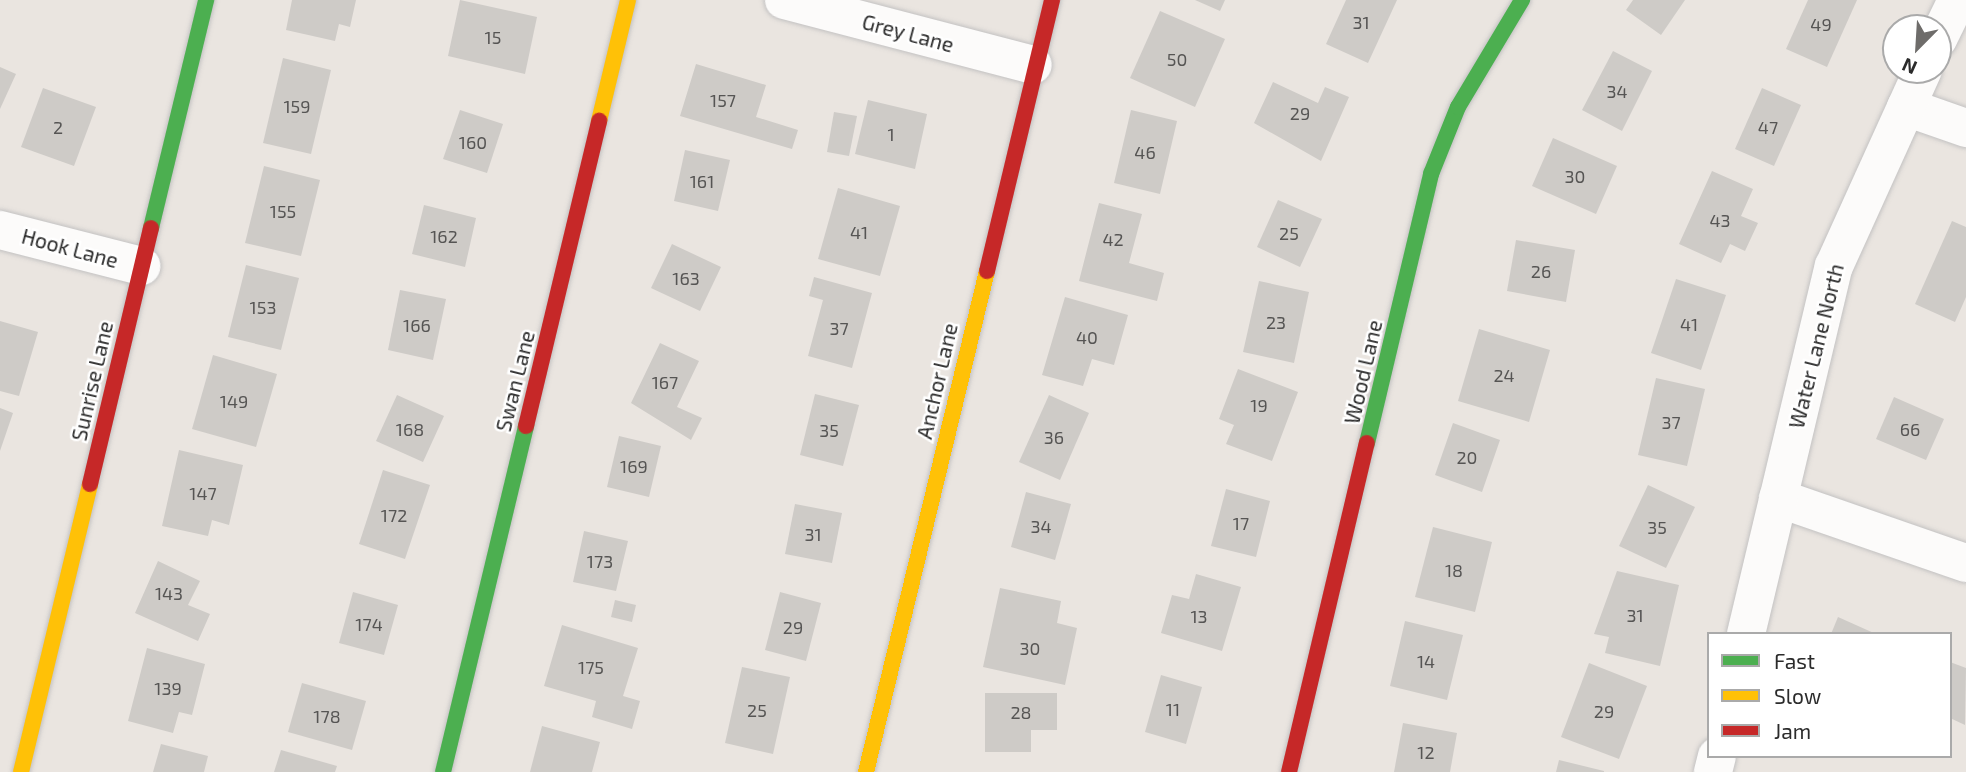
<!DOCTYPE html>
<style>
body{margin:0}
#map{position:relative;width:1966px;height:772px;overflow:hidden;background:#eae5e0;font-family:"Exo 2",sans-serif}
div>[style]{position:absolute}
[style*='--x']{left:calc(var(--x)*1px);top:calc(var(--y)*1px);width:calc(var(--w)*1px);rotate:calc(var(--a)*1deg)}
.building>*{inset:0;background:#cecbc7}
.roads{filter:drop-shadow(0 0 2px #c3c2c2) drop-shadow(0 0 2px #c3c2c2)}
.street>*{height:38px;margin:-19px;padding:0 19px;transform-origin:19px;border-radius:19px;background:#fcfbfa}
.fast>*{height:16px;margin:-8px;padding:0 8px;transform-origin:8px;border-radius:8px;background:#4caf50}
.slow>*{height:16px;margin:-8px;padding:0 8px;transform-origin:8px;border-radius:8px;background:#ffc107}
.jam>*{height:16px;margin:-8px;padding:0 8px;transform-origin:8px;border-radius:8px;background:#c62828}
span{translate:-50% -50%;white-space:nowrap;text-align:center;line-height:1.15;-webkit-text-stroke:5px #fff;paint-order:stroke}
.number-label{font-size:18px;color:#565554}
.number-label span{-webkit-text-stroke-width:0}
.street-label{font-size:21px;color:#2b2b2b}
.legend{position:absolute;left:1707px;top:632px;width:245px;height:126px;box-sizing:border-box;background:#fff;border:2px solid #aaa;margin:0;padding:9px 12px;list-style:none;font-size:21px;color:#2b2b2b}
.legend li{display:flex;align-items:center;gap:14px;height:35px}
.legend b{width:35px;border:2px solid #aaa}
.north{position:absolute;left:1882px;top:14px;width:70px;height:70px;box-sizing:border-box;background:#fff;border:2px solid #aaa;border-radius:50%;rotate:204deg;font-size:19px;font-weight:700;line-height:28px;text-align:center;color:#2b2b2b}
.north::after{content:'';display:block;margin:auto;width:24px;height:32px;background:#6e6c6a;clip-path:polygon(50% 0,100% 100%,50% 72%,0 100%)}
</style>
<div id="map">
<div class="building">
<div style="clip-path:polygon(292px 0,356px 0,350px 27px,339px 24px,335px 41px,286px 30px)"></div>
<div style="clip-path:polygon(460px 0,537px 17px,525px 74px,448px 56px)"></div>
<div style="clip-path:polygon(1195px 0,1225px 0,1220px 11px)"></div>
<div style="clip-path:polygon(1346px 0,1397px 0,1368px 63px,1326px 44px)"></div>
<div style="clip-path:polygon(1633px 0,1685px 0,1661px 35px,1626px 10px)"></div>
<div style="clip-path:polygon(1808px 0,1857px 0,1827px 67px,1786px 49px)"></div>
<div style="clip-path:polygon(1160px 11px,1225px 39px,1195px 107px,1130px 78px)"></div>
<div style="clip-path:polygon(1613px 51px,1652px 71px,1622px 131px,1582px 110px)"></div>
<div style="clip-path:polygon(283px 58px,331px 70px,311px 154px,263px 143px)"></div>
<div style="clip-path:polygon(696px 64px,766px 85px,756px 117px,798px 130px,792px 149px,680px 116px)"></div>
<div style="clip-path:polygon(0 67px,16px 74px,0 109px)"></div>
<div style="clip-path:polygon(1273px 82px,1318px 103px,1325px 87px,1349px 97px,1321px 161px,1254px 123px)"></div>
<div style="clip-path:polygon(43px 88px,96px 107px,74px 166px,21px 147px)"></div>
<div style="clip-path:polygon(1762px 88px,1801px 105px,1774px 166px,1735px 149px)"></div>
<div style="clip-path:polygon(868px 100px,927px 114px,915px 169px,855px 154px)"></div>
<div style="clip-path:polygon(460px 110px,503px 124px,487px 173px,443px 159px)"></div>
<div style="clip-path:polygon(1131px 110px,1177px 121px,1160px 194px,1114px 183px)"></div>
<div style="clip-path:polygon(834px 112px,857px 116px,849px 156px,827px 152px)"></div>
<div style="clip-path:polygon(1553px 138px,1617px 166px,1596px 214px,1532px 186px)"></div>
<div style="clip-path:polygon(685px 150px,730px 160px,718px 211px,674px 201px)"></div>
<div style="clip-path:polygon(264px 166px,320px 180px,301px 256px,245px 243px)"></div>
<div style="clip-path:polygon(1712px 171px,1753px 189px,1741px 216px,1758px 223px,1745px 251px,1730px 244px,1721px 263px,1679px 244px)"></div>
<div style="clip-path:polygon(838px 188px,900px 206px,880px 276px,818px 259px)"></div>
<div style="clip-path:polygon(1278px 200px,1322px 219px,1300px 267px,1257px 247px)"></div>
<div style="clip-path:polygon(1099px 203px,1142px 214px,1129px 263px,1164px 273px,1157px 301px,1079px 281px)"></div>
<div style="clip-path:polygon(424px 205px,476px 218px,465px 267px,412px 254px)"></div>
<div style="clip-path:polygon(1952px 221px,1966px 227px,1966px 297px,1955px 322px,1915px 304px)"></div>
<div style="clip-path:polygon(1516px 240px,1575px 250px,1566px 302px,1507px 291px)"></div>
<div style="clip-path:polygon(672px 244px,721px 267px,700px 311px,651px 288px)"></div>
<div style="clip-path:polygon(246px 265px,299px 278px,281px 350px,228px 337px)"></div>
<div style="clip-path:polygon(814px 277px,872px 293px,852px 368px,808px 356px,823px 300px,809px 296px)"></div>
<div style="clip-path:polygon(1676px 279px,1726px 295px,1701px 370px,1651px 353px)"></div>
<div style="clip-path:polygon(1259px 281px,1309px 292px,1294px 363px,1243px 352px)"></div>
<div style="clip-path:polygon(400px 290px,446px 299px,433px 360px,388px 350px)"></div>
<div style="clip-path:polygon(1065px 297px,1128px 315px,1114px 365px,1092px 359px,1083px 386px,1042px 375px)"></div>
<div style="clip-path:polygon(0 321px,38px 332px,19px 396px,0 391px)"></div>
<div style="clip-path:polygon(1479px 329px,1550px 350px,1529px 422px,1458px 401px)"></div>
<div style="clip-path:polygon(660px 343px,699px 361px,677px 407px,702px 418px,691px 440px,631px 403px)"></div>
<div style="clip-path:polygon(213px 355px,277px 374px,256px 447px,192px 429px)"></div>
<div style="clip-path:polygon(1238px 369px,1298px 392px,1272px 461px,1226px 444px,1234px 425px,1219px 419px)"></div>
<div style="clip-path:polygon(1656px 378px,1705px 389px,1687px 466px,1638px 455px)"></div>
<div style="clip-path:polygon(815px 394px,859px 405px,843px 466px,800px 455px)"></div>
<div style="clip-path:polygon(397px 395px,444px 416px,423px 462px,376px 441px)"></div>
<div style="clip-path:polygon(1049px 395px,1089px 413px,1060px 480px,1019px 462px)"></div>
<div style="clip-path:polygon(1894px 397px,1944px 419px,1926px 460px,1876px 439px)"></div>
<div style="clip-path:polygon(0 408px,13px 413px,0 451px)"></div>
<div style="clip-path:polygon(1453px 423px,1500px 440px,1482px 492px,1435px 475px)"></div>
<div style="clip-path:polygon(619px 436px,661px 446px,649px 497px,607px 487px)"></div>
<div style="clip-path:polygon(179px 450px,243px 465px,229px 525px,212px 520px,208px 536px,162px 526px)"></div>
<div style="clip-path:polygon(383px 470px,430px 485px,405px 559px,359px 544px)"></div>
<div style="clip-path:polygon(1648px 485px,1695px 507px,1666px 568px,1619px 546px)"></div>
<div style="clip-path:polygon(1226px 489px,1270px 501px,1256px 557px,1211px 546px)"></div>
<div style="clip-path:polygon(1026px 492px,1071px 504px,1055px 560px,1011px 547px)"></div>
<div style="clip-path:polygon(795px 504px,842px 513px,832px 563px,785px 554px)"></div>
<div style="clip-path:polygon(1433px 527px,1492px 542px,1475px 612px,1415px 597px)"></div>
<div style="clip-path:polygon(584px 531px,628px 541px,616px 591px,573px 582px)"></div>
<div style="clip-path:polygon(158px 561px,200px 581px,188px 605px,210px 614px,198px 641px,135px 613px)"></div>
<div style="clip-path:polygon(1617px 571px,1679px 585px,1660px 666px,1605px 653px,1609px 637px,1594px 634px)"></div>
<div style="clip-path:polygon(1196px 574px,1241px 587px,1222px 651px,1161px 633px,1172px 595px,1189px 599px)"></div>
<div style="clip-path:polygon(1000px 588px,1061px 601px,1057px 623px,1077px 628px,1065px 685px,983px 667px)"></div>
<div style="clip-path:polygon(353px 592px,398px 605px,384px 655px,339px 643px)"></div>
<div style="clip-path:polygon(780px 592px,821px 603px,806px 661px,765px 650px)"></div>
<div style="clip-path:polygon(615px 600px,636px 605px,632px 622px,611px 617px)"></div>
<div style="clip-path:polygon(1838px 617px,1876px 634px,1831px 634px)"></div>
<div style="clip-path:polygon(1405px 621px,1463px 635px,1447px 700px,1390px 686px)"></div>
<div style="clip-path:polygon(562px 625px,638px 648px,623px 696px,640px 701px,632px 729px,592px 717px,596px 701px,544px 686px)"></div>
<div style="clip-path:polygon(147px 648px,205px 664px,192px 715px,179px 712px,173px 733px,128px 721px)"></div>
<div style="clip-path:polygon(1950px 662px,1966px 668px,1965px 725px,1950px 718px)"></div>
<div style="clip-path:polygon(1589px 663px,1647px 686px,1619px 759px,1561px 737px)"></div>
<div style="clip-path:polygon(742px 667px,790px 677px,773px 754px,725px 743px)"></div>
<div style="clip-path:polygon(1161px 675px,1202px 687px,1186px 744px,1145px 732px)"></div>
<div style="clip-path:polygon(302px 683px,366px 701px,352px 750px,288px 732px)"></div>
<div style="clip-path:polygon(985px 693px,1057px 693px,1057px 730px,1031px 730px,1031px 752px,985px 752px)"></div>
<div style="clip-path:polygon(1403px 723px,1457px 733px,1450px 772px,1394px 772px)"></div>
<div style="clip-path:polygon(542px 726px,600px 742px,592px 772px,530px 772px)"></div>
<div style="clip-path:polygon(161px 744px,208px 756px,204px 772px,153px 772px)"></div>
<div style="clip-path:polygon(281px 750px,337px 766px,335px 772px,274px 772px)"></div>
<div style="clip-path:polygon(1559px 760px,1604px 771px,1604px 772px,1556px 772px)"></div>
</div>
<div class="roads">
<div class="street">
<div style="--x:784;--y:0;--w:257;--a:14.6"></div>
<div style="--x:1938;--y:39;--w:43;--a:-64"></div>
<div style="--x:1906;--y:107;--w:64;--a:19.3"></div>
<div style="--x:0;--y:230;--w:146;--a:14.3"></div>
<div style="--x:1778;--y:498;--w:199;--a:19.1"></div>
<div style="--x:1746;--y:634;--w:378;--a:-76.6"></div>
<div style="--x:1834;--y:266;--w:215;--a:-65.6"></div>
<div style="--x:1713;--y:772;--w:16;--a:-76"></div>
</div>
<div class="fast">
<div style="--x:151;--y:228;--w:235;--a:-76.4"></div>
<div style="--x:1367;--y:443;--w:277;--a:-76.6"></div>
<div style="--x:1431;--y:174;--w:72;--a:-68.1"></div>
<div style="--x:1458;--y:107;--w:125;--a:-59.1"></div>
<div style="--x:443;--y:772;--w:356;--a:-76.5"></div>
</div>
<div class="slow">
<div style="--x:599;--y:121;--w:124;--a:-76.5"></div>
<div style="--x:21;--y:772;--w:296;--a:-76.5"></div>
<div style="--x:866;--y:772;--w:515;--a:-76.42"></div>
</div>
<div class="jam">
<div style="--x:987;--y:271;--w:279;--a:-76.5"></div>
<div style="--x:526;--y:426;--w:314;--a:-76.5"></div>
<div style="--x:90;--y:484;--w:263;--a:-76.6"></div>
<div style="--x:1289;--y:772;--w:338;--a:-76.7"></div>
</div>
</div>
<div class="number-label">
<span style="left:1361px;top:22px">31</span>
<span style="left:1821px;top:24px">49</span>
<span style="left:493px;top:37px">15</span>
<span style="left:1177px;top:59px">50</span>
<span style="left:1617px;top:91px">34</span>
<span style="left:723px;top:100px">157</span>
<span style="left:297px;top:106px">159</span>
<span style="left:1300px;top:113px">29</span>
<span style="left:58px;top:127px">2</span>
<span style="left:1768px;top:127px">47</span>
<span style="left:891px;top:134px">1</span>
<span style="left:473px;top:142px">160</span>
<span style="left:1145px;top:152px">46</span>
<span style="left:1575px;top:176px">30</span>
<span style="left:702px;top:181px">161</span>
<span style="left:283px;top:211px">155</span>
<span style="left:1720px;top:220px">43</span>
<span style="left:859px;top:232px">41</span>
<span style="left:1289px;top:233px">25</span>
<span style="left:444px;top:236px">162</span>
<span style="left:1113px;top:239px">42</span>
<span style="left:1541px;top:271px">26</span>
<span style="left:686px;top:278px">163</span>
<span style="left:263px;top:307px">153</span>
<span style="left:1276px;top:322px">23</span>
<span style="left:1689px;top:324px">41</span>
<span style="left:417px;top:325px">166</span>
<span style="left:839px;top:328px">37</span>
<span style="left:1087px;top:337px">40</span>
<span style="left:1504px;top:375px">24</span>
<span style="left:665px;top:382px">167</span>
<span style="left:234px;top:401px">149</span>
<span style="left:1259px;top:405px">19</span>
<span style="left:1671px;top:422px">37</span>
<span style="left:410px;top:429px">168</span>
<span style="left:1910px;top:429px">66</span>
<span style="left:829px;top:430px">35</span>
<span style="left:1054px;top:437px">36</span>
<span style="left:1467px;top:457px">20</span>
<span style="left:634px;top:466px">169</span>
<span style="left:203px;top:493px">147</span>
<span style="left:394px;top:515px">172</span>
<span style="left:1241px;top:523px">17</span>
<span style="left:1041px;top:526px">34</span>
<span style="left:1657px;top:527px">35</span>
<span style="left:813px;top:534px">31</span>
<span style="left:600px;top:561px">173</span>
<span style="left:1454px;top:570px">18</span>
<span style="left:169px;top:593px">143</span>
<span style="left:1635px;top:615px">31</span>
<span style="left:1199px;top:616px">13</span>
<span style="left:369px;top:624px">174</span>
<span style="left:793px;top:627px">29</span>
<span style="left:1030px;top:648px">30</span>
<span style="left:1426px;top:661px">14</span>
<span style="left:591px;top:667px">175</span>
<span style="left:168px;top:688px">139</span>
<span style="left:1173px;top:709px">11</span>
<span style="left:757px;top:710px">25</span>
<span style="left:1604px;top:711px">29</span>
<span style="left:1021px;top:712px">28</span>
<span style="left:327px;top:716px">178</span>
<span style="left:1426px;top:752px">12</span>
</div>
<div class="street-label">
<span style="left:908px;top:33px;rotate:15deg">Grey Lane</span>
<span style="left:70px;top:248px;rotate:15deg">Hook Lane</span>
<span style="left:1816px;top:346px;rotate:-76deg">Water Lane North</span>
<span style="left:1363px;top:372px;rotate:-77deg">Wood Lane</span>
<span style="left:92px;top:381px;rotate:-77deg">Sunrise Lane</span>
<span style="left:515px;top:381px;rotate:-76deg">Swan Lane</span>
<span style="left:937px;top:381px;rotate:-77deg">Anchor Lane</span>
</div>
<ul class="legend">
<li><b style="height:9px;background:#4caf50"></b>Fast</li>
<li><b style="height:9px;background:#ffc107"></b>Slow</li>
<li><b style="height:9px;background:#c62828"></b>Jam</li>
</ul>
<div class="north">N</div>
</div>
